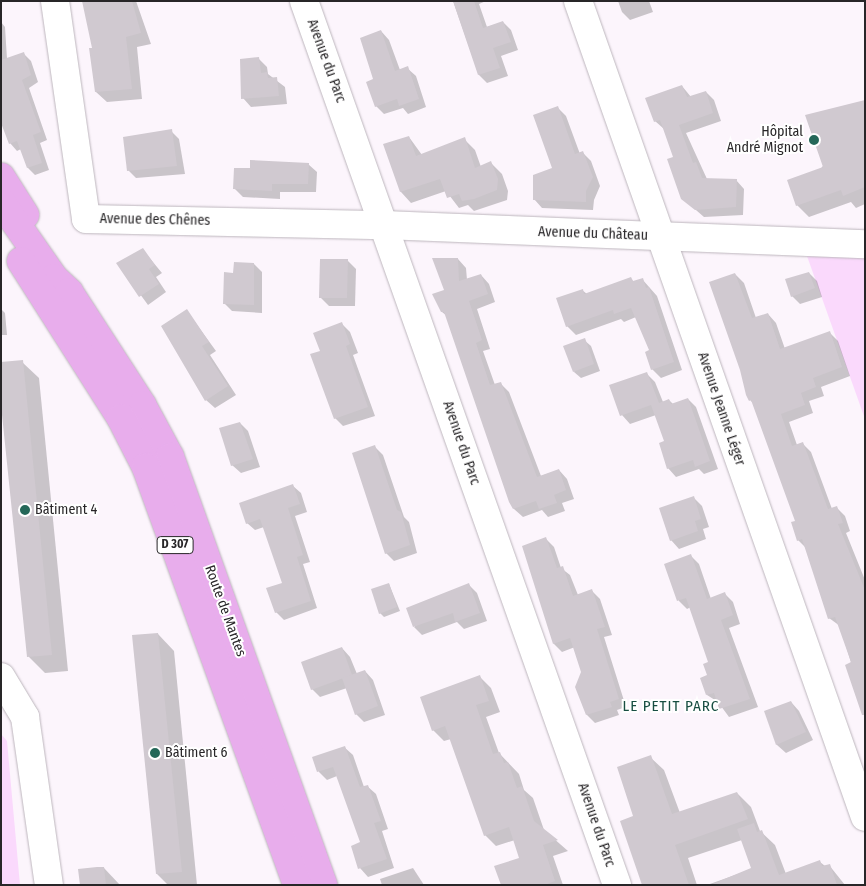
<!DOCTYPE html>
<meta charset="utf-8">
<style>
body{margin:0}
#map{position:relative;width:866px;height:886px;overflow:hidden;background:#fcf5fc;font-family:"Fira Sans Condensed",sans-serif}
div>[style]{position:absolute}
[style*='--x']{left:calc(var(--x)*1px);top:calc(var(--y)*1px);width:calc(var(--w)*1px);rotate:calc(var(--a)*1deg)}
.green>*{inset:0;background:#fad9fc}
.shadow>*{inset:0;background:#0003}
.building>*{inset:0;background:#d0c9d0}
.roads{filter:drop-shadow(0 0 1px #bdb6bd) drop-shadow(0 0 1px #bdb6bd)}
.minor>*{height:28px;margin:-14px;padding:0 14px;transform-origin:14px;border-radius:14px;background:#fff}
.major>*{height:28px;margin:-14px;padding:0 14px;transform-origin:14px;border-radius:14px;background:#e8adec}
.dots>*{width:14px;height:14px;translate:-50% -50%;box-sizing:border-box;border:2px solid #fff;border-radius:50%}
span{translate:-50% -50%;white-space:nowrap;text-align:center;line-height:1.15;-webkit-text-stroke:4px #fff;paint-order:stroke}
.shield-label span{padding:1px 4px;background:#fff;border:1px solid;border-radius:4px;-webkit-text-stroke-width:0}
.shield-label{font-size:12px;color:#282628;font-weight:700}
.street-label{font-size:14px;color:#282628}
.poi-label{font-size:14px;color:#282628}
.right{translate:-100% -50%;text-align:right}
.left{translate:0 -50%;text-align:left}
.neighbourhood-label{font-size:15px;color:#184e42;letter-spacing:1px}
.frame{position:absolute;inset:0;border:2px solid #282628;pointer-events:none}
</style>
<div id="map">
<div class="green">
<div style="clip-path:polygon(865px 235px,865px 419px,802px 242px)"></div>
<div style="clip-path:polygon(1px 734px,7px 741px,20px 885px,1px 885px)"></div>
</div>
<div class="shadow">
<div style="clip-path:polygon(85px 1px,136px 1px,151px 44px,137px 47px,142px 99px,107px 102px,96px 92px,93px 49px)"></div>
<div style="clip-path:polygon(453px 1px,486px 1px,479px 4px,487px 27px,503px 22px,511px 30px,518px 50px,501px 56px,508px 76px,487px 83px,479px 75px)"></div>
<div style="clip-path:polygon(618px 1px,649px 1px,653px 12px,630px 20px,622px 12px)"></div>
<div style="clip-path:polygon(1px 22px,5px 27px,7px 59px,24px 54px,31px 61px,38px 82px,29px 88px,47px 140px,40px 143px,49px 170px,35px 175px,28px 168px,21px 149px,17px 151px,10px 143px,1px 84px)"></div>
<div style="clip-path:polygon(381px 31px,389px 40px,400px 70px,407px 68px,416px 76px,426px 107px,408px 114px,403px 108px,384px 114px,376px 106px)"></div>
<div style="clip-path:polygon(258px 58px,267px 67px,268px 74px,285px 87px,287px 104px,251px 107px,243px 98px)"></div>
<div style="clip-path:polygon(682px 86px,691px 97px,706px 92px,714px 100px,721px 121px,686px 133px,707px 179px,736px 180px,744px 189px,743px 215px,704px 217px,682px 198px,675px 158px,664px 129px,655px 121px)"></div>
<div style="clip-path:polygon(865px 102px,865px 204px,856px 208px,851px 202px,809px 217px,797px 205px)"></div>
<div style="clip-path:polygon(558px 108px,566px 116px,580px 154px,583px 153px,591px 161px,600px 186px,594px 200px,593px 210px,542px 208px,534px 199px,553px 169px)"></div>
<div style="clip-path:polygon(171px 131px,179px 139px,185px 174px,136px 178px,128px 170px)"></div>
<div style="clip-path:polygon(409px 137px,422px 155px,464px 139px,475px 150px,481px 167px,491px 163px,502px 174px,508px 191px,507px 200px,474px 211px,468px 205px,459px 208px,446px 191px,411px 203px,401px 192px,385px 145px)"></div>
<div style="clip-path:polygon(308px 164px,317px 172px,316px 192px,280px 192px,280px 199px,243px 197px,234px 188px,251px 169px)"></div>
<div style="clip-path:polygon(143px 250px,162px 273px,156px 277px,166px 292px,148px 305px,118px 264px)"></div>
<div style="clip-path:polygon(458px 259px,466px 268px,467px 280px,481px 275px,489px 284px,495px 302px,477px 309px,490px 349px,483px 351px,495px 385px,500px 383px,509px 392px,541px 476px,559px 470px,567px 479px,574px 499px,562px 503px,565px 511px,548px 517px,542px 510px,523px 517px,514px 509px,447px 316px,442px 312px,445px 291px)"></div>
<div style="clip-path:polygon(347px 260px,356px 269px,355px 306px,329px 306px,321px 298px)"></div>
<div style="clip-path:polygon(254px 264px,262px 272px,262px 313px,232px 311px,224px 303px,234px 274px)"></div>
<div style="clip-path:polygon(809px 273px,817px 281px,822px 297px,800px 304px,792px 296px)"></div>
<div style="clip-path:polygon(735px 274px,744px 283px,756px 318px,768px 314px,776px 323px,785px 349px,830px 333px,838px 341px,850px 376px,821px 387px,824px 396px,809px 401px,813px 413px,789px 422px,797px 445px,802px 443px,811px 452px,832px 509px,836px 507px,845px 516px,850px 531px,846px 533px,865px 580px,865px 709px,840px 626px,829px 618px,806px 548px,798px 540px,797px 521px,755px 405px,750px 400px)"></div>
<div style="clip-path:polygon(631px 279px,634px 282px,642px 279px,657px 296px,682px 370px,661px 378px,652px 369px,650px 351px,636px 317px,624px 322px,621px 319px,576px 335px,567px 326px,582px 290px,587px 294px)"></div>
<div style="clip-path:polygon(1px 309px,5px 313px,7px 335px,1px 335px)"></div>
<div style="clip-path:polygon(187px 311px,216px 351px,210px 355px,236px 395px,215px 408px,206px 400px)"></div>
<div style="clip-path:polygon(342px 324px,350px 332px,358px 353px,353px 355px,375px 416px,343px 426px,335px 418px,321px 352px)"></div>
<div style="clip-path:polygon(584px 340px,591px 346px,600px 371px,581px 378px,574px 372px)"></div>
<div style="clip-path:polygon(22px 362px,39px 378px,68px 671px,45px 673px,29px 657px)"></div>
<div style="clip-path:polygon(646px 373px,655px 382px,663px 402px,669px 400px,673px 404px,688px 399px,696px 407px,718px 469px,704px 474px,699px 469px,676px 477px,668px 468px,666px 442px,656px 415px,630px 424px,622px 415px)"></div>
<div style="clip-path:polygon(240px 423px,248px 431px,260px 467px,241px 473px,232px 465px)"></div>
<div style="clip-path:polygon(375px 447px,383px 455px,404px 517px,409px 522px,417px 553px,394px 561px,386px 553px)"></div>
<div style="clip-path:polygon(293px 486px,301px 493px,307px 512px,295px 516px,310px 562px,303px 564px,317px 608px,284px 620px,276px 612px,283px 584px,264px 527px,255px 530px,247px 523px)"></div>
<div style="clip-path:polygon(694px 498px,702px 506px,709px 527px,703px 529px,706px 539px,679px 549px,671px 540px)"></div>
<div style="clip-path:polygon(546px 539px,554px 547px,561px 568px,570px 575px,578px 595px,592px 591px,600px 599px,612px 635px,604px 637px,626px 707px,617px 710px,619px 715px,595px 723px,587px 715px,583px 672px,575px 647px,562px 652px,554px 644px,524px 547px)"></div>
<div style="clip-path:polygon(691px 556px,699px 564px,711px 599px,725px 594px,733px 602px,740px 624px,729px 628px,758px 707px,729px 717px,718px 702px,707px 695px,710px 662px,691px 607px,687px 609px,679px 601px,666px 565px)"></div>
<div style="clip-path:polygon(389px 584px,400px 611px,384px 617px,380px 613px)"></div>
<div style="clip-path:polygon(469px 585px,477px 593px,487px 621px,464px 629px,457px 622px,422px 635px,414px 627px)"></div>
<div style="clip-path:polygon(158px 634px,174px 651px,197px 885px,168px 885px,157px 874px)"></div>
<div style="clip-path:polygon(342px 648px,350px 657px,357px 674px,365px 671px,373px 680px,385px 715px,364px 722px,356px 714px,347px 688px,320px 697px,312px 689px)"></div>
<div style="clip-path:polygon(480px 677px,491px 688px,500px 712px,486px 717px,499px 753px,519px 774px,524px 790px,533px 798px,544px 830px,568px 851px,553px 856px,563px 885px,502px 885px,521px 859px,515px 840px,496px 846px,485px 835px,451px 739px,444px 741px,433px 730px)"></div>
<div style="clip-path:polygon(791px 702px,799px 711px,813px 740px,786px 753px,777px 745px,766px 711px)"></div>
<div style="clip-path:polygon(344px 747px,353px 755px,364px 787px,367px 786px,376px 794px,388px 829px,382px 831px,394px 868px,368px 877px,360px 868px,362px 843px,337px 776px,327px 780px,319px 772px,314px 758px)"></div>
<div style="clip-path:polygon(650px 757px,664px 770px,680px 813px,737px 793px,751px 807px,760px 831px,775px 845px,786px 874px,820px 862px,825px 866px,829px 865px,845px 885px,707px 885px,752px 869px,742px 840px,688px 858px,697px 885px,643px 885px,635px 817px)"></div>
<div style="clip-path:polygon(104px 868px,120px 885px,81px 885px)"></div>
<div style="clip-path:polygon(413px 868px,424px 885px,382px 885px,380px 879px)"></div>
</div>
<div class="building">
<div style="clip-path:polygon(82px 1px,132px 1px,141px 33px,126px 37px,132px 89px,95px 92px,89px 48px,92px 48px)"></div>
<div style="clip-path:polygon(453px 1px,474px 1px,483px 28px,503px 21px,511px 42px,493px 48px,500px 68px,478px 75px)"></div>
<div style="clip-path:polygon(381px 30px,395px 71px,408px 66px,419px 99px,399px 106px,397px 99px,375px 107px,366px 82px,373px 79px,360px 38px)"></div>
<div style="clip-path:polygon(24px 52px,31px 75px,22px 80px,41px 132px,33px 135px,42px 163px,27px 168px,17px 141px,9px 144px,1px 123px,1px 60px)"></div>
<div style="clip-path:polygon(259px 57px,261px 73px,267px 72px,268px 78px,277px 77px,279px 96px,241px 99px,240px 59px)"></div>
<div style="clip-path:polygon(682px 85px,687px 97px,706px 91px,713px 113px,679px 125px,693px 163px,696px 162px,702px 178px,737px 179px,736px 207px,695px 210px,681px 199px,667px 159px,673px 157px,660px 120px,654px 122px,645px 98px)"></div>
<div style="clip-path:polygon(865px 100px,865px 187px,843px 196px,841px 190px,796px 206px,787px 180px,823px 167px,805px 115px)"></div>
<div style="clip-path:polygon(558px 106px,575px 154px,583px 151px,593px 177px,586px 191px,586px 202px,533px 200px,533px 175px,552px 168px,533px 115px)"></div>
<div style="clip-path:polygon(172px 129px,177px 166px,127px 171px,123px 137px)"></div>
<div style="clip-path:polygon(409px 136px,416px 156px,465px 137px,475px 168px,491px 161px,498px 179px,497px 190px,474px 199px,462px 201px,459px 194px,447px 198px,440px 179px,400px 192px,383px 144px)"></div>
<div style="clip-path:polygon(250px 160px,309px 163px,308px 184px,272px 184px,272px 191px,233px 189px,234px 168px,250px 168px)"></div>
<div style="clip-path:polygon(143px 248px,155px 265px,149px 269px,159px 284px,139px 297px,116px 263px)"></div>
<div style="clip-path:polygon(432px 258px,458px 258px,459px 281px,481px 274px,488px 294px,469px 301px,482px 340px,476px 343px,490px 385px,501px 382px,537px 477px,559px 469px,566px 490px,554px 495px,557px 503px,539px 509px,536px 501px,513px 509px,509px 502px,444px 312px,441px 312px,432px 294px,444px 290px)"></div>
<div style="clip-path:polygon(320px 259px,348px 259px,347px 298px,319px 298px)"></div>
<div style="clip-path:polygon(234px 262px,254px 263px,254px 305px,223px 304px,224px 272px,233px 273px)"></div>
<div style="clip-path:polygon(809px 272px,815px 288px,791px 297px,785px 279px)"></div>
<div style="clip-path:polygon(735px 273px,752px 318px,768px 313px,780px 349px,830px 331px,842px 367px,813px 378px,816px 387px,801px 393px,805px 405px,781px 414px,792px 446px,803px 442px,828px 509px,837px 506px,843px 523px,838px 524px,865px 590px,865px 715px,862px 715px,845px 665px,851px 662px,835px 617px,828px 619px,802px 539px,797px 541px,791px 522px,795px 521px,751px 400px,749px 401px,746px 395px,740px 370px,709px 282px)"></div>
<div style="clip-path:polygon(631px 277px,633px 281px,643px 278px,646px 288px,649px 287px,674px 362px,651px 370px,645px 352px,649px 350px,631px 308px,614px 314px,613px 310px,566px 327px,556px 298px,583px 289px,584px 294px)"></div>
<div style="clip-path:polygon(187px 309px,209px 342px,202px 346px,228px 386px,205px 401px,161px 326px)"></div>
<div style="clip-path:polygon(342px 322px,350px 344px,346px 346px,368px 407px,334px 419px,310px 354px,320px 351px,313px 333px)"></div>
<div style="clip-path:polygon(585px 338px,594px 364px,573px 372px,563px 346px)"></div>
<div style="clip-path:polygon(23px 360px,52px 655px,27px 657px,1px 405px,1px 362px)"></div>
<div style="clip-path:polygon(647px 372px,659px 403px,669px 399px,671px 404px,688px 398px,710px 461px,695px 467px,693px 460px,667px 469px,659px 443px,664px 441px,651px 405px,620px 416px,609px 385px)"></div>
<div style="clip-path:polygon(240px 422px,253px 459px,231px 466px,219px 428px)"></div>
<div style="clip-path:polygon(375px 445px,397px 510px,401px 512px,410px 545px,385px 554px,352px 453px)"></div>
<div style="clip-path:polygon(293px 484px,300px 504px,288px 508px,303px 555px,297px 557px,311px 601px,275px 613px,266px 588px,282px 583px,260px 519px,246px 524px,239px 503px)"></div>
<div style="clip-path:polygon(694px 496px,701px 519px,695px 521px,698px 531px,670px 541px,659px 508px)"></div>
<div style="clip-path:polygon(546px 537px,557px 568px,563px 566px,573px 596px,592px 589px,605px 627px,597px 629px,619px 699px,610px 702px,612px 707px,586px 715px,575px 687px,581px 672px,570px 638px,553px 644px,522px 546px)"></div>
<div style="clip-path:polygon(691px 554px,707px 599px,725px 592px,733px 615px,721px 620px,750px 699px,719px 709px,714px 693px,706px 695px,700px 678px,707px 675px,703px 664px,708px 662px,686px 598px,677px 601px,664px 564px)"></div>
<div style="clip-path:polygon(389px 583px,397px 607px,379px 614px,371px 589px)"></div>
<div style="clip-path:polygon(469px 583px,480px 613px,455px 622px,453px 613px,413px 627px,406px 608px)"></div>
<div style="clip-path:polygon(158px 633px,182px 872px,156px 874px,132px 635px)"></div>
<div style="clip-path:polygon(342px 647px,352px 675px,311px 690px,301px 662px)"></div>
<div style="clip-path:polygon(365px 670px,378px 706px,355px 715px,342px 678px)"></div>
<div style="clip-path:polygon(480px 675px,489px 701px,476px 705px,493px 754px,500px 752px,504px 763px,508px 762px,517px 788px,522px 786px,534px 821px,558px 840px,543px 845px,555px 881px,545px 885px,501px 885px,494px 866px,519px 858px,509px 827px,484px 836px,445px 726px,432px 731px,420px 697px)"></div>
<div style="clip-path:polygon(791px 701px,806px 732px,776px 745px,764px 711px)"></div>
<div style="clip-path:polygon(345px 746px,360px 787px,368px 785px,381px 821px,374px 823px,387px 859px,358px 869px,351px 846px,360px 842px,333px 767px,317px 772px,312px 757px)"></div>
<div style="clip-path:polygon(651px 755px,672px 814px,737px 792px,748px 819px,675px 845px,689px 885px,642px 885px,620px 821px,633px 816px,617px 767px)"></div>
<div style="clip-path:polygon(754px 823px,757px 832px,762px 830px,779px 875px,820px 860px,822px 866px,830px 864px,837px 885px,710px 885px,751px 868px,737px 829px)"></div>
<div style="clip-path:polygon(97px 867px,104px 867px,106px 885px,80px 885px,78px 869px)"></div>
</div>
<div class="roads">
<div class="minor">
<div style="--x:55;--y:1;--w:220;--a:81.9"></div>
<div style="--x:86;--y:219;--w:298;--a:1.2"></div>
<div style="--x:384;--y:225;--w:481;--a:2.3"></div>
<div style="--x:304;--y:1;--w:938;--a:70.5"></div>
<div style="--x:578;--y:1;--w:865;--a:70.62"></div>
<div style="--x:1;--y:677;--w:47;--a:59"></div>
<div style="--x:25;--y:717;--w:170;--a:81.9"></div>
</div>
<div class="major">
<div style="--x:1;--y:177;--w:45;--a:57.7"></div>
<div style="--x:1;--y:202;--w:93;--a:55.1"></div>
<div style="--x:54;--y:278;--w:21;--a:43"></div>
<div style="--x:69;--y:292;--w:135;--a:57.1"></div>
<div style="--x:142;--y:405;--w:59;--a:61.7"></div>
<div style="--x:170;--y:457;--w:455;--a:70.3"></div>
<div style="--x:21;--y:261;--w:186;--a:57.5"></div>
<div style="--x:121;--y:418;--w:55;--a:63"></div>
<div style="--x:146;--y:467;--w:444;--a:70.1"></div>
</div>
</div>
<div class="dots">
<div style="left:814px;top:140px;background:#246758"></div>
<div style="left:25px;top:510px;background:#246758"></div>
<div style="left:155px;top:753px;background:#246758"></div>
</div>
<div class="shield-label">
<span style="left:175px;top:545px">D 307</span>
</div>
<div class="street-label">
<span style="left:326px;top:61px;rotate:70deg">Avenue du Parc</span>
<span style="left:155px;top:220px;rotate:1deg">Avenue des Chênes</span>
<span style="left:593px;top:234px;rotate:2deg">Avenue du Château</span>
<span style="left:721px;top:409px;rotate:71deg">Avenue Jeanne Léger</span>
<span style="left:461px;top:443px;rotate:71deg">Avenue du Parc</span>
<span style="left:225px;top:611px;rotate:70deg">Route de Mantes</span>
<span style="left:596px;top:825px;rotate:71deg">Avenue du Parc</span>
</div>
<div class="poi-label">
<span class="right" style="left:803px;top:140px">Hôpital<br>André Mignot</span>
<span class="left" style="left:35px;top:510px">Bâtiment 4</span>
<span class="left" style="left:165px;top:753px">Bâtiment 6</span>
</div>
<div class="neighbourhood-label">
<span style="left:671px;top:707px">LE PETIT PARC</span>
</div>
<div class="frame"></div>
</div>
